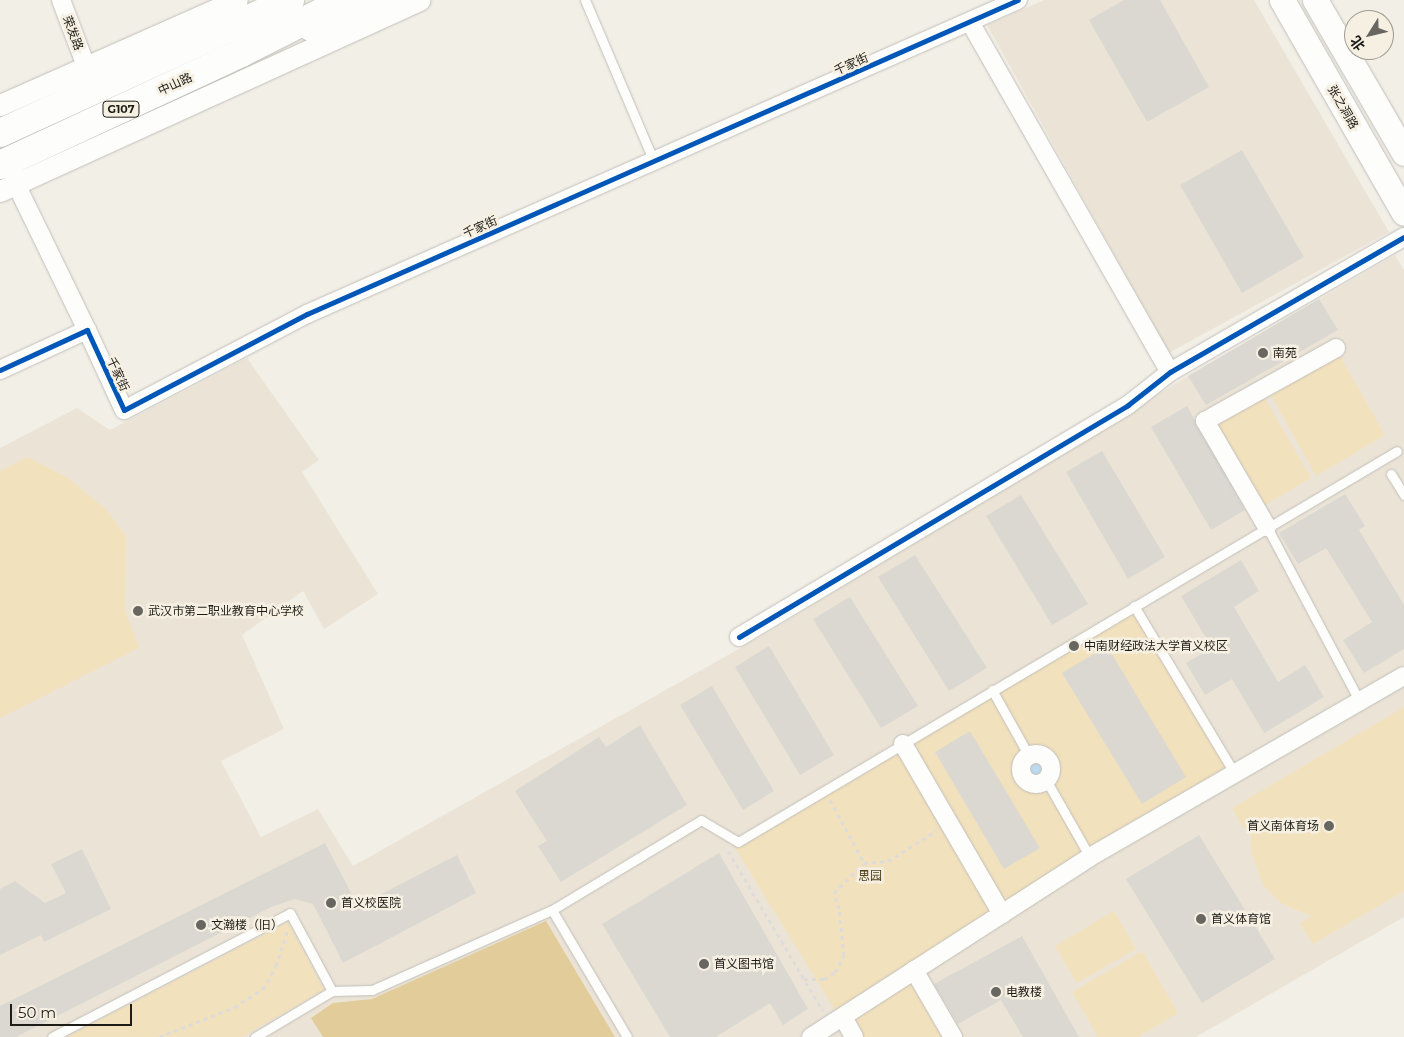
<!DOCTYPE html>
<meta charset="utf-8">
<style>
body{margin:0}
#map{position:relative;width:1404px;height:1037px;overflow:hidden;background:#f2efe7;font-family:Montserrat,"Noto Sans SC",sans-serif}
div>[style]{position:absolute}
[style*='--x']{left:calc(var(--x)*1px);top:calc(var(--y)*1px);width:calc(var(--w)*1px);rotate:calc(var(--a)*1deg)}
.built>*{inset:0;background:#ebe4d6}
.green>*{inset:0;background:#f2e1bd}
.forest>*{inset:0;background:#e2cc99}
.water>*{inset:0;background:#bcdbf1}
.round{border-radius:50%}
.building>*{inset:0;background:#dad8d1}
.path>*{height:3px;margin-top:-1.5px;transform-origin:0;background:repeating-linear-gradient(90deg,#dedcda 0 4px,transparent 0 8px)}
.roads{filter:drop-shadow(0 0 1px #c1bfb9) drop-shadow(0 0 1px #c1bfb9)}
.service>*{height:9px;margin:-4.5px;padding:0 4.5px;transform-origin:4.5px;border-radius:4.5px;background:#fdfdfb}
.minor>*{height:18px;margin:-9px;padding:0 9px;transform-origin:9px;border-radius:9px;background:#fdfdfb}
.minor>.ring{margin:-9px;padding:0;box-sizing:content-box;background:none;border:18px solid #fdfdfb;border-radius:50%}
.tertiary>*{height:21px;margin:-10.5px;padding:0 10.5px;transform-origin:10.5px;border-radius:10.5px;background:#fdfdfb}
.secondary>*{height:25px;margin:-12.5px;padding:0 12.5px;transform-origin:12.5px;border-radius:12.5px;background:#fdfdfb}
.primary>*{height:28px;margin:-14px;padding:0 14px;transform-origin:14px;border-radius:14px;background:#fdfdfb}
.trunk>*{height:28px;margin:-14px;padding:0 14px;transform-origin:14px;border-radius:14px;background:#fdfdfb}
.cycleway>*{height:5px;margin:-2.5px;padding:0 2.5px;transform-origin:2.5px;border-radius:2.5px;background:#0057b8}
.dots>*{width:14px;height:14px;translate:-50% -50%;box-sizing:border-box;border:2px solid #f6f0e3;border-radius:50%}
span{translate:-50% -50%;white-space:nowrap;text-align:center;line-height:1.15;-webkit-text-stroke:5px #f6f0e3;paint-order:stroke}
.shield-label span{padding:1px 4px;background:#f6f0e3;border:1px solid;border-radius:4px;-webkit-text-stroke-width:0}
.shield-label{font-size:11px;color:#1e1c17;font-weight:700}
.street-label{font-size:12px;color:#1e1c17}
.poi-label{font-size:12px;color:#1e1c17}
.left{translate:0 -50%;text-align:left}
.right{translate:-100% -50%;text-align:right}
.park-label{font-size:12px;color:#50401b}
.north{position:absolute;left:1344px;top:10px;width:50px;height:50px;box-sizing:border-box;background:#f6f0e3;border:1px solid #a09b91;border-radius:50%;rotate:234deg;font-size:14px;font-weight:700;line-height:20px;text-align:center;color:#1e1c17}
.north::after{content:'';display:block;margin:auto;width:18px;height:22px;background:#686660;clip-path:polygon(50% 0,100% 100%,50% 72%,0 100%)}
.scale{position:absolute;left:10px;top:1004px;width:122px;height:22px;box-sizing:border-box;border:2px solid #1e1c17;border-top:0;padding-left:6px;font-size:15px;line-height:18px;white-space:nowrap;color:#1e1c17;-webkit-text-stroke:4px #f6f0e3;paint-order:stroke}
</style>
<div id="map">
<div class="built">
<div style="clip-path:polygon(1044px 0,1254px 0,1389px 232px,1169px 353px,987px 25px)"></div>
<div style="clip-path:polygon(1395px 255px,1404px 270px,1404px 917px,1196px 1037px,0 1037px,0 448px,77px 408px,110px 430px,247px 358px,319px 460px,302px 472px,378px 594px,324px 629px,303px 591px,242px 635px,284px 729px,221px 761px,261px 837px,318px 809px,353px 866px,767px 633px,1188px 376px)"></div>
</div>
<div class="green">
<div style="clip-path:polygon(1340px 356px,1385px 435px,1316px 476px,1271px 395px)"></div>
<div style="clip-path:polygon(1264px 397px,1311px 478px,1263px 506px,1215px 425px)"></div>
<div style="clip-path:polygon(28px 457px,68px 478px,106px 509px,126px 536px,125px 611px,139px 648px,0 718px,0 471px)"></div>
<div style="clip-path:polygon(1134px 606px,1226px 767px,835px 1010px,734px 846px)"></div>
<div style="clip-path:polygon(1404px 707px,1404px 891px,1313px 944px,1300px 924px,1311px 916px,1281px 903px,1263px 885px,1251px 851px,1251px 832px,1255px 823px,1244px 829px,1232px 808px)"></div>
<div style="clip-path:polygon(1114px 911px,1136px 949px,1077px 983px,1055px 946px)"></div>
<div style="clip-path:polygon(288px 922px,324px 990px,242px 1037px,67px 1037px)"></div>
<div style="clip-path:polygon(1142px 951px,1178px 1013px,1138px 1037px,1098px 1037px,1072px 992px)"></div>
<div style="clip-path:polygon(915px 979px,948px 1037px,859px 1037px,849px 1020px)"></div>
</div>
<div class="forest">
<div style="clip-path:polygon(546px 921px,615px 1037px,323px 1037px,311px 1018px,333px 1003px,372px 999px)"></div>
</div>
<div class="water">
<div class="round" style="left:1028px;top:759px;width:18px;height:18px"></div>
</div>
<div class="building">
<div style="clip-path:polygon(1124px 0,1160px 0,1209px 87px,1147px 122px,1089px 20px)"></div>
<div style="clip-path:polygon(1242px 150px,1304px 257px,1242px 293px,1180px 185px)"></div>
<div style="clip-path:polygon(1319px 299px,1338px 330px,1206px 405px,1188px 376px)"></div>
<div style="clip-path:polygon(1187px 406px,1245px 510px,1211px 530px,1151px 427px)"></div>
<div style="clip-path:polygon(1102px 451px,1165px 557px,1128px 579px,1066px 472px)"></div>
<div style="clip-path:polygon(1345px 494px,1365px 526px,1359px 530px,1404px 605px,1404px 649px,1364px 673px,1343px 640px,1372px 622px,1326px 548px,1298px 564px,1279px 533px)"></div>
<div style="clip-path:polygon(1021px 495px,1088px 604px,1052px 625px,986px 516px)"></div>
<div style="clip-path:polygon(915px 555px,987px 668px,949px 691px,878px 577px)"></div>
<div style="clip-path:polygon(1241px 560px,1259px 591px,1234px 607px,1278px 682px,1305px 665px,1324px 697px,1264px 733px,1232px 679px,1205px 695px,1186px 663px,1212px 648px,1181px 596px)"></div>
<div style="clip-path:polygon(850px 597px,918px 706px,881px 728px,813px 619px)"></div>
<div style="clip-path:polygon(769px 646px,834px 755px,800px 775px,735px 667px)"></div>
<div style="clip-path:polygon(1107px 646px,1186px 777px,1142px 804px,1062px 673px)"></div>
<div style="clip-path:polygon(712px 686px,774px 791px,743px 810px,680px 705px)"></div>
<div style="clip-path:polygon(640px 725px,687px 805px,561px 882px,538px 846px,547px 841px,515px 791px,599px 737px,606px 747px)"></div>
<div style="clip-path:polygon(970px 731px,1040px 848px,1004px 869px,935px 752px)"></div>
<div style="clip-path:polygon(1199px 835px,1275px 959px,1202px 1003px,1126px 879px)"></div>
<div style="clip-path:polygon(325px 843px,358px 906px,457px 855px,476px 893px,343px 963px,313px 904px,295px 899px,271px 907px,16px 1037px,0 1037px,0 1006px)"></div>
<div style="clip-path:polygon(82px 849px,111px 909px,44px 942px,41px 935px,0 955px,0 889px,15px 881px,45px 903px,66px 893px,51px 864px)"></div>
<div style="clip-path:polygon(719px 853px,808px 1009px,783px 1025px,770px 1003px,716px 1037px,670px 1037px,602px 924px)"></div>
<div style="clip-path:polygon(1022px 936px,1079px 1037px,1023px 1037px,1001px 1000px,958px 1024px,934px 984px)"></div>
</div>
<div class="path">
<div style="--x:830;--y:800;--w:72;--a:61.6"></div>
<div style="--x:728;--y:851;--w:186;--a:59.3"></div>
<div style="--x:804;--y:979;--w:20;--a:0"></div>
<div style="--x:824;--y:979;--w:13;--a:-32"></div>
<div style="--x:835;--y:972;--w:19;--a:-62"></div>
<div style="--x:844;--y:955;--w:46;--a:-96.2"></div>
<div style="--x:839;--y:909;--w:17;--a:-107"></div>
<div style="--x:834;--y:893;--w:42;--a:-45"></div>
<div style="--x:864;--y:863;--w:24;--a:-5"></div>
<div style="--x:888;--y:861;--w:57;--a:-32"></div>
<div style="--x:159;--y:1037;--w:82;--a:-21.5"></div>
<div style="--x:235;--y:1007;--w:33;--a:-33"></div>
<div style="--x:263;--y:989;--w:26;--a:-61"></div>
<div style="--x:276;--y:966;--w:36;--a:-72"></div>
</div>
<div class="roads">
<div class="service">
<div style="--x:585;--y:0;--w:176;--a:66.9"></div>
<div style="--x:1391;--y:474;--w:25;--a:58"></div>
<div style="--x:1267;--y:527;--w:198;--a:62"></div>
<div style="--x:1134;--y:606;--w:196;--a:59"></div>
<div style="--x:992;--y:690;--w:76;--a:60.7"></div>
<div style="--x:1046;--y:780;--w:89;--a:60.3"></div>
<div style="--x:552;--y:910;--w:147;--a:59.4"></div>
<div style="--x:52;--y:1037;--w:268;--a:-27.5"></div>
<div style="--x:290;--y:913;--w:89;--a:61.7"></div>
<div style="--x:255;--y:1037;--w:90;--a:-30.9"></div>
<div style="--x:332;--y:991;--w:40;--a:-1.4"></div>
<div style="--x:372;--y:990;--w:197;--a:-24"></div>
<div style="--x:552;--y:910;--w:174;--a:-31.1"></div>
<div style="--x:701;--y:820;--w:43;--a:30.7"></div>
<div style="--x:738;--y:842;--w:766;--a:-30.68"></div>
</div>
<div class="minor">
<div style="--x:61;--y:0;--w:71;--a:69.3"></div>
<div style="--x:970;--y:22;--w:403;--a:60.3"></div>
<div style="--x:14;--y:172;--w:12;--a:81"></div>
<div style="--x:16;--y:184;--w:162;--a:64.1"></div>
<div style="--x:0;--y:370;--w:96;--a:-24.7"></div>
<div style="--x:87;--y:330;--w:88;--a:65.2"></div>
<div style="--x:124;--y:410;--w:207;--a:-27.7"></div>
<div style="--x:307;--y:314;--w:777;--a:-23.83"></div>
<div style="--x:1267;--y:527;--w:123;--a:-120.3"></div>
<div style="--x:1205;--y:421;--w:150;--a:-29.1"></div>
<div style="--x:739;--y:637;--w:453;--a:-30.8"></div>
<div style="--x:1128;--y:405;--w:53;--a:-38.2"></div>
<div style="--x:1170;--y:372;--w:270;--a:-30"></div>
<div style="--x:903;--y:744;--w:197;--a:59.8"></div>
<div class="ring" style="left:1021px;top:754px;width:12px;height:12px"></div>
<div style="--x:914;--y:970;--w:78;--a:59.8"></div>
<div style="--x:843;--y:1017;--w:23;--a:61"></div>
<div style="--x:811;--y:1037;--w:332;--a:-32.8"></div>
<div style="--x:1090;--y:857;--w:362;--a:-30"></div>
</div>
<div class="tertiary">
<div style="--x:0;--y:105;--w:259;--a:-23.9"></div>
<div style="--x:0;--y:191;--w:461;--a:-24.5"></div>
</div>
<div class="secondary">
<div style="--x:1282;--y:0;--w:245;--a:60.2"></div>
<div style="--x:1315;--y:0;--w:177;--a:59.8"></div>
</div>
<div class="primary">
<div style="--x:311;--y:27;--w:86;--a:-18.2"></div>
</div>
<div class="trunk">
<div style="--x:0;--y:133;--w:319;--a:-24.6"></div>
<div style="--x:0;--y:165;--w:266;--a:-24.9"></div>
<div style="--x:241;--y:53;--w:118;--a:-26.8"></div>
</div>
</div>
<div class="cycleway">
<div style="--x:0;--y:370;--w:96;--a:-24.7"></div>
<div style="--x:87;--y:330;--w:88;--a:65.2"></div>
<div style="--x:124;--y:410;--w:207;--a:-27.7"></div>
<div style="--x:307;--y:314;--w:777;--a:-23.83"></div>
<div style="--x:739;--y:637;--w:453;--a:-30.8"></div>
<div style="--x:1128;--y:405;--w:53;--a:-38.2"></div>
<div style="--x:1170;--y:372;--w:270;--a:-30"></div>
</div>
<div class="dots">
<div style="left:1263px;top:353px;background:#686660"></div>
<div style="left:138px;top:611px;background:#686660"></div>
<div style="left:1074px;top:646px;background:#686660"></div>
<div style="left:1329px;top:826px;background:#686660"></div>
<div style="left:331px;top:903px;background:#686660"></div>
<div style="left:1201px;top:919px;background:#686660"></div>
<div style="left:201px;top:925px;background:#686660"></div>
<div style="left:704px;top:964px;background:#686660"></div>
<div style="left:996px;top:992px;background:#686660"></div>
</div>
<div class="shield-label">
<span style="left:121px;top:109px">G107</span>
</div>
<div class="street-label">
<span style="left:73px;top:33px;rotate:69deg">荣发路</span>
<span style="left:851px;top:64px;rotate:-24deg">千家街</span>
<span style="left:175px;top:84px;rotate:-25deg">中山路</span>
<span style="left:1343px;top:107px;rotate:60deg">张之洞路</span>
<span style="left:480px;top:227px;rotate:-24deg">千家街</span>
<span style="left:118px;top:374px;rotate:65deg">千家街</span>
</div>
<div class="poi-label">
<span class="left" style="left:1273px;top:353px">南苑</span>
<span class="left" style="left:148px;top:611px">武汉市第二职业教育中心学校</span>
<span class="left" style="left:1084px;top:646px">中南财经政法大学首义校区</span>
<span class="right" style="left:1319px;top:826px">首义南体育场</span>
<span class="left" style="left:341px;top:903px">首义校医院</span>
<span class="left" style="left:1211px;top:919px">首义体育馆</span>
<span class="left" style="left:211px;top:925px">文瀚楼（旧）</span>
<span class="left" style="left:714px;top:964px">首义图书馆</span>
<span class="left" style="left:1006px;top:992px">电教楼</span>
</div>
<div class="park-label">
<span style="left:870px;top:876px">思园</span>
</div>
<div class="north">北</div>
<div class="scale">50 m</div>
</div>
